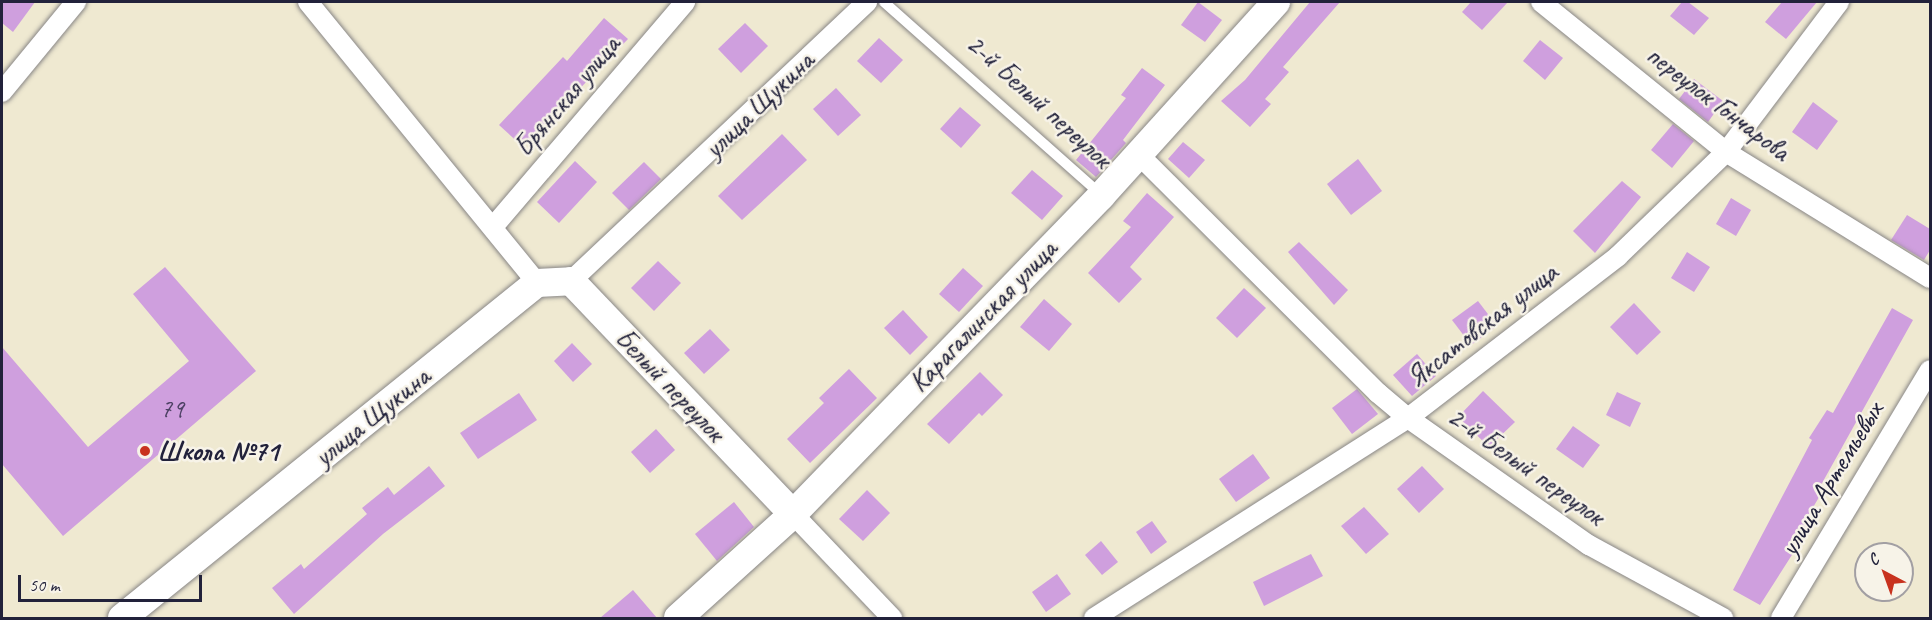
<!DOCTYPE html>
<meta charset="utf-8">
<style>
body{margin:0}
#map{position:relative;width:1932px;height:620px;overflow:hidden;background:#efe9d1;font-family:Caveat,sans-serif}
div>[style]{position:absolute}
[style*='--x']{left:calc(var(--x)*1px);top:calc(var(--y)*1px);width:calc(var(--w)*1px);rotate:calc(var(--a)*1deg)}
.building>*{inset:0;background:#cf9fde}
.roads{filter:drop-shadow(0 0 2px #888686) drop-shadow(0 0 2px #888686)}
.lane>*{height:10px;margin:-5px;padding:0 5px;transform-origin:5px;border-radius:5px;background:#fff}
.street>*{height:20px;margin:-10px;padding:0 10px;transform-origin:10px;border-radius:10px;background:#fff}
.secondary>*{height:28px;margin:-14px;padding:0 14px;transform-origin:14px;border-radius:14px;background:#fff}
.dots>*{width:16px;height:16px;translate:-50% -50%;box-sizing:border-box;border:3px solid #f7f3e8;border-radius:50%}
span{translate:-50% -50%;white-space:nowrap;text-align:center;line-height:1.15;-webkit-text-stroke:5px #f7f3e8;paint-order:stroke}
.number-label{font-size:26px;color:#4d4164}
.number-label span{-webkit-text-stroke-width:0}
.street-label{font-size:28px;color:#22223b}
.poi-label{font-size:28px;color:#22223b;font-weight:700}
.left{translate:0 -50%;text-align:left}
.frame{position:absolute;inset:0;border:3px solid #22223b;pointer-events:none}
.north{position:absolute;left:1854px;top:542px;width:60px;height:60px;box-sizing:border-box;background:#f7f3e8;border:2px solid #a29fa3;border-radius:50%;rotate:319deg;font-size:16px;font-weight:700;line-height:24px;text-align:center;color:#22223b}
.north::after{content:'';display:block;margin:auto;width:21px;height:27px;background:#c8321e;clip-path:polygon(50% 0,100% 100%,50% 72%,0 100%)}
.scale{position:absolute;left:18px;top:575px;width:184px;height:27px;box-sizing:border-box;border:3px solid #22223b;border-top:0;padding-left:8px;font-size:18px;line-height:21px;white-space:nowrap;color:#22223b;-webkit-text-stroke:4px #f7f3e8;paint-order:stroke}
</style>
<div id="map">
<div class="building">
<div style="clip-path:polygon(2px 2px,35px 2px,13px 32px,2px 23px)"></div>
<div style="clip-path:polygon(1198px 2px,1222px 20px,1205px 42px,1181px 25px)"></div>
<div style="clip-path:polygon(1310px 2px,1340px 2px,1283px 67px,1289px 72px,1265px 99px,1271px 104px,1250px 127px,1221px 101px,1245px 80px)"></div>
<div style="clip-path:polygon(1471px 2px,1508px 2px,1482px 30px,1462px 12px)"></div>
<div style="clip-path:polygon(1682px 2px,1688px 2px,1709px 18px,1694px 35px,1670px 16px)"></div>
<div style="clip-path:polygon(1782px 2px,1817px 2px,1786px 39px,1765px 22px)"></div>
<div style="clip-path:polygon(604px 18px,628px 39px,523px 147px,499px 125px,563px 57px,567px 61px)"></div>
<div style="clip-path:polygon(745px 23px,768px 46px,741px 73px,718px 49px)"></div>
<div style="clip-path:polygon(879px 38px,903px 60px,881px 83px,857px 61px)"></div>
<div style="clip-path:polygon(1540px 40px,1563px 58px,1545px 80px,1523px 61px)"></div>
<div style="clip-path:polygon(1142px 68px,1165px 85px,1123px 140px,1126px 143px,1096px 177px,1076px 160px,1126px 98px,1121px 95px)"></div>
<div style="clip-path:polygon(1694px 79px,1723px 101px,1708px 122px,1679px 99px)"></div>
<div style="clip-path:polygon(836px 88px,861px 115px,838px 136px,813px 109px)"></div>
<div style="clip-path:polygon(1813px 102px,1838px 121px,1817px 150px,1792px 132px)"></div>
<div style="clip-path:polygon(960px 107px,981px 125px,961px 148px,940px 129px)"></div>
<div style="clip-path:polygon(1673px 124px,1694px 141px,1672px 168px,1651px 150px)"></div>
<div style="clip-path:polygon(782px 134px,807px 160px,742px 220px,718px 196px)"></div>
<div style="clip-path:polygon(1183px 142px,1205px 160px,1189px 178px,1168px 159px)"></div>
<div style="clip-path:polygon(1358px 159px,1382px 191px,1351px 215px,1327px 184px)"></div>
<div style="clip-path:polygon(575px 161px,597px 182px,559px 223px,537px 202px)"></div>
<div style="clip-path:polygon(644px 162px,661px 179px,629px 210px,612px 193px)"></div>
<div style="clip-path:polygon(1032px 170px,1063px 196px,1042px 220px,1011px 193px)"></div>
<div style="clip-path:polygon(1622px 181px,1641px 197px,1595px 253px,1573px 231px)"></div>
<div style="clip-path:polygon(1147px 193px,1174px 217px,1130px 267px,1142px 279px,1119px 303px,1088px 273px,1131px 227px,1123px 221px)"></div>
<div style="clip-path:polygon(1731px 198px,1751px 210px,1736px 236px,1716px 224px)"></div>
<div style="clip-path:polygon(1907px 215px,1930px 229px,1930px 250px,1924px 260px,1891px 240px)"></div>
<div style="clip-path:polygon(1299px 242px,1348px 290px,1334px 305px,1288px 252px)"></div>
<div style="clip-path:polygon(1687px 252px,1710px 267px,1694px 292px,1671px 278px)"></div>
<div style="clip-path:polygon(658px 261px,681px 283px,654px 311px,631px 288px)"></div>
<div style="clip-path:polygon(165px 267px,256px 371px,63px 536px,2px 464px,2px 347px,88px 447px,189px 361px,133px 294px)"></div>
<div style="clip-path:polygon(963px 268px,983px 286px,959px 312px,939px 294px)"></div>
<div style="clip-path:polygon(1244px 288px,1266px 308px,1237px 338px,1216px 318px)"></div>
<div style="clip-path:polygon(1044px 299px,1072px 324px,1049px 351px,1020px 327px)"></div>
<div style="clip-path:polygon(1478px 301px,1497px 326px,1471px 345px,1452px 320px)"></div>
<div style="clip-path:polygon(1634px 303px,1661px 332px,1637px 355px,1610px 327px)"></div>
<div style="clip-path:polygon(1892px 308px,1913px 320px,1821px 485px,1825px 487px,1805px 521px,1808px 523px,1797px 547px,1760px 605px,1733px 590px,1812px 440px,1809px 438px,1827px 410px,1833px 413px)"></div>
<div style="clip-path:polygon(903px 310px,928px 337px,910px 355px,884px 328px)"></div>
<div style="clip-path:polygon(710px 329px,730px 350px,704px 374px,684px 353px)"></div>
<div style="clip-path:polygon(572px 343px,592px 364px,573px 382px,554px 361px)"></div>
<div style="clip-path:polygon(1417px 354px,1436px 376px,1412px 396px,1393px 375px)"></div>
<div style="clip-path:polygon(849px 369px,877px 398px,810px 463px,787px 439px,824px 403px,819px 398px)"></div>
<div style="clip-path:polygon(980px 372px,1003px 395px,982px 416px,979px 413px,949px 444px,927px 424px)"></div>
<div style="clip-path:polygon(1357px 389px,1378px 414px,1352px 434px,1332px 408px)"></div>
<div style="clip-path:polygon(1483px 391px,1515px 422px,1489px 447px,1458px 417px)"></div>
<div style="clip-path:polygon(1617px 392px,1641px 403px,1630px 427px,1606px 415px)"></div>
<div style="clip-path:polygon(519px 393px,537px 420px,478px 459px,460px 433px)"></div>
<div style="clip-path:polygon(1573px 426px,1600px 445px,1583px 468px,1556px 449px)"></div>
<div style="clip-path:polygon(656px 429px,675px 450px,650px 473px,631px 452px)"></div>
<div style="clip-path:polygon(1253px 454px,1270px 478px,1236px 502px,1219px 479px)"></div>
<div style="clip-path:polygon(429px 466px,445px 486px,383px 534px,294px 614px,272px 588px,301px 564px,304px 569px,367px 514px,362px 508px,388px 487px,394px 495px)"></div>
<div style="clip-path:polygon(1422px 466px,1444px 489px,1419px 513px,1397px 489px)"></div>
<div style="clip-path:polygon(867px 490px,890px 513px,863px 541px,839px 519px)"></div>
<div style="clip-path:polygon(734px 502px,754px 527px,717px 561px,695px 534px)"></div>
<div style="clip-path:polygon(1364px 507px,1389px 534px,1366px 554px,1341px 526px)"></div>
<div style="clip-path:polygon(1152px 521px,1167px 542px,1151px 554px,1136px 532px)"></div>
<div style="clip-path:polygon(1101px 541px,1118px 562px,1102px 575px,1085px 555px)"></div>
<div style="clip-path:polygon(1311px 554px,1323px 576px,1264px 606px,1253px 582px)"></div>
<div style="clip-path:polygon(1057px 574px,1071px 594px,1046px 612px,1032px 592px)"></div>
<div style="clip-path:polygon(633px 590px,657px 618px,600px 618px)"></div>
</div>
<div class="roads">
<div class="lane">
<div style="--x:884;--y:2;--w:290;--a:41.6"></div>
</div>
<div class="street">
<div style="--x:308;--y:2;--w:362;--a:50.8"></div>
<div style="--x:1541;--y:2;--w:238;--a:39"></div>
<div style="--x:1726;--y:152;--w:240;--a:31.7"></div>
<div style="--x:2;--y:92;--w:117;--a:-50.6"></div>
<div style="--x:1139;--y:155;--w:337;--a:44.9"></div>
<div style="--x:1378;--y:393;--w:39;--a:40"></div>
<div style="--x:1408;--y:418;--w:221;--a:35.1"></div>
<div style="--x:1589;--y:545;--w:153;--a:28.6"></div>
<div style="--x:493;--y:227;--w:296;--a:-49.5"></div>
<div style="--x:571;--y:281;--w:407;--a:-43.3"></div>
<div style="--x:793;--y:514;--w:144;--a:46.4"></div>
<div style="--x:1094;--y:618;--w:372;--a:-32.5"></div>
<div style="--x:1408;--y:418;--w:265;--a:-37.6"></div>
<div style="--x:1618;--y:256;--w:150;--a:-43.9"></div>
<div style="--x:1726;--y:152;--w:188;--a:-53"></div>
<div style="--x:1781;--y:618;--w:289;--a:-59"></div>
</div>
<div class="secondary">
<div style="--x:122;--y:618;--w:533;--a:-38.91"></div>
<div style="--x:537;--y:283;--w:34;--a:-3"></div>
<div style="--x:571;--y:281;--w:322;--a:46.4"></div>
<div style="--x:678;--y:618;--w:155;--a:-42.1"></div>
<div style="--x:793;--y:514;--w:443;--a:-45.9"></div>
<div style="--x:1101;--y:196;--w:261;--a:-47.9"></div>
</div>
</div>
<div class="dots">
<div style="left:145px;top:451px;background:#c8321e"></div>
</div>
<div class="number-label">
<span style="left:172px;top:409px">79</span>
</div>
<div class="street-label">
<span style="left:567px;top:96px;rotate:-50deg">Брянская улица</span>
<span style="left:1039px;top:101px;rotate:42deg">2-й Белый переулок</span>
<span style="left:1718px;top:103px;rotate:37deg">переулок Гончарова</span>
<span style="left:759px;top:105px;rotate:-44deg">улица Щукина</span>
<span style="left:983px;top:316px;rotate:-46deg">Карагалинская улица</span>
<span style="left:1482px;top:325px;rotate:-38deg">Яксатовская улица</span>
<span style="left:670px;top:385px;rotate:46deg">Белый переулок</span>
<span style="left:372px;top:417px;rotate:-39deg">улица Щукина</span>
<span style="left:1526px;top:466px;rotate:35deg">2-й Белый переулок</span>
<span style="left:1831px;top:479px;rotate:-59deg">улица Артемьевых</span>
</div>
<div class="poi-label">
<span class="left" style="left:157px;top:451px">Школа №71</span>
</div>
<div class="frame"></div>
<div class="north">С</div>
<div class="scale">50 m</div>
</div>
